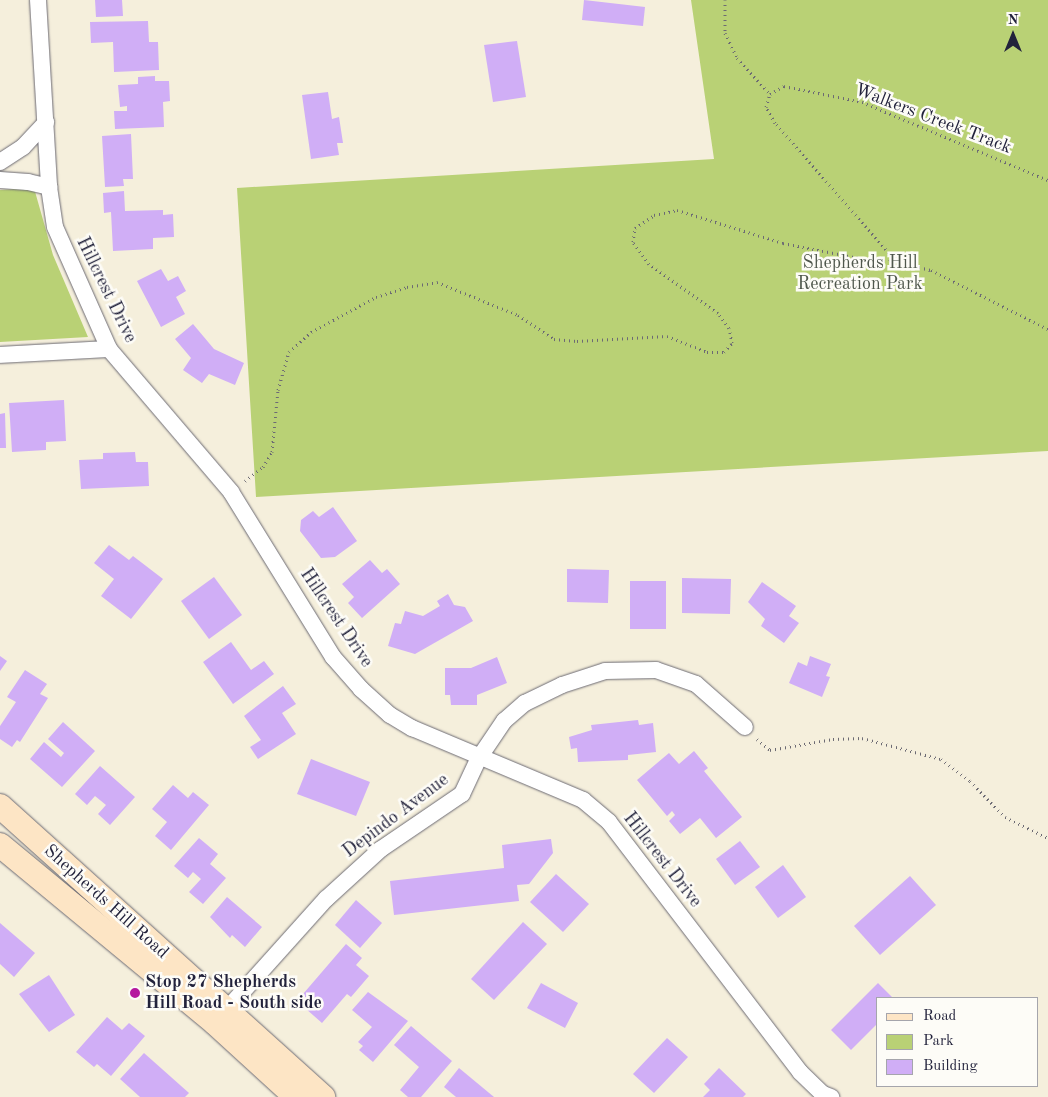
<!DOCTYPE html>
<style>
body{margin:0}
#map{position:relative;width:1048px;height:1097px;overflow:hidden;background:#f5efdc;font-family:"Old Standard TT",serif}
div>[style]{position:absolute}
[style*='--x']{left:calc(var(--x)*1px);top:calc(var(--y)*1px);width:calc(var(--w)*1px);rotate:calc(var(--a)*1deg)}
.green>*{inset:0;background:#b9d175}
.building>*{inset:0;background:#d0aef6}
.path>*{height:3px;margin-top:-1.5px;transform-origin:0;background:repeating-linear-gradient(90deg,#6c6a73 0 1px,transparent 0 5px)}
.roads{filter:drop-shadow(0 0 1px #6c6a73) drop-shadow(0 0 1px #6c6a73)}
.minor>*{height:16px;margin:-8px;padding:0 8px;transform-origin:8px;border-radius:8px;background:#fff}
.secondary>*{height:24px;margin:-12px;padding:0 12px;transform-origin:12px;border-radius:12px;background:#fde5c5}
.dots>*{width:14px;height:14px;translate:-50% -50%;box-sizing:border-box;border:2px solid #fdfcf7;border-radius:50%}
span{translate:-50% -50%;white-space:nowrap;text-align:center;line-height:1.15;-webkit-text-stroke:5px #fdfcf7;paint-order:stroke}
.street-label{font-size:18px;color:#22223b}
.park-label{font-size:18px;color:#4f574c}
.poi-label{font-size:18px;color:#22223b;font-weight:700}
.left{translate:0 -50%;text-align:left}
.legend{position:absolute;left:876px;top:997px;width:162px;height:90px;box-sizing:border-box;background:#fdfcf7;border:1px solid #a5a5ac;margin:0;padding:6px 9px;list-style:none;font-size:15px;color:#22223b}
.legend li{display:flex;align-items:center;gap:10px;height:25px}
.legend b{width:25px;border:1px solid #a5a5ac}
.north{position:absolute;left:988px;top:10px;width:50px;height:50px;-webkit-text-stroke:4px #fdfcf7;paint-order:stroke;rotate:0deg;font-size:14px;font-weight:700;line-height:20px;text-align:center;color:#22223b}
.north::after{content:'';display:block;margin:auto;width:18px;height:22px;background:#22223b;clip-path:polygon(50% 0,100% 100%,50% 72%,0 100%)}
</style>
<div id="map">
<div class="green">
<div style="clip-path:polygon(691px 0,1048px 0,1048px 451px,256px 497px,237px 188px,714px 159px)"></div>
<div style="clip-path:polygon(34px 188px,53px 255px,88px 337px,0 342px,0 190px)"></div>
</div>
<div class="building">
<div style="clip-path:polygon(95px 0,122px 0,123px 16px,96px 17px)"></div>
<div style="clip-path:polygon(584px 0,645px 7px,643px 26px,582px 20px)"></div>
<div style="clip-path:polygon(148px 21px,149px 42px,158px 42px,159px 70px,114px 72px,113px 42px,91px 43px,90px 22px)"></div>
<div style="clip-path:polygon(517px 41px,526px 97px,493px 102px,484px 45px)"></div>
<div style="clip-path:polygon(155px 76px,155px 81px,169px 81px,170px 101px,163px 102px,164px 127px,115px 129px,114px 111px,127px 111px,127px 106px,120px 107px,118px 85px,138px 84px,138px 77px)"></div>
<div style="clip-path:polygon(328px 92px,332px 119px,339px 117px,343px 143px,337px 143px,339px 155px,311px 159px,302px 95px)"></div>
<div style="clip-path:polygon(131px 134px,133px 179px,123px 179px,124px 186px,105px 187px,102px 136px)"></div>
<div style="clip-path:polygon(124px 191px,125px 211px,163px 210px,163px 215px,173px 214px,174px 237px,153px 238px,153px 249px,113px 251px,111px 212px,104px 213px,103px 193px)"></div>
<div style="clip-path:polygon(161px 269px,168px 281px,178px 276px,186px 291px,176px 297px,185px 314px,161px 327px,137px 281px)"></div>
<div style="clip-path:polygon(193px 324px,214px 349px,244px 363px,235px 385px,209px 374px,202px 383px,183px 370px,191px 358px,175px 339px)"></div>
<div style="clip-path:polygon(64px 400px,66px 441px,46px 442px,46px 450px,12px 452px,9px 403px)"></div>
<div style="clip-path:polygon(5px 413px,6px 448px,0 448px,0 414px)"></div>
<div style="clip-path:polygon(135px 452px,136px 462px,148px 462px,149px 486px,81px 489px,79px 460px,103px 459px,103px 453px)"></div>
<div style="clip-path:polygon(333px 507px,357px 541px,335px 557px,321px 558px,300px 531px,301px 520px,313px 511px,319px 517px)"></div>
<div style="clip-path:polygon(109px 545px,129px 560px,133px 556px,163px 579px,131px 619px,101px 596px,114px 579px,94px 563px)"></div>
<div style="clip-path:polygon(370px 560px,382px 573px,387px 569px,400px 584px,362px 618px,348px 603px,354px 597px,342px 584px)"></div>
<div style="clip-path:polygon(567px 569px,609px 570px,608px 603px,567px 602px)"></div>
<div style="clip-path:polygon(214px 577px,242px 615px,209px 639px,181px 601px)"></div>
<div style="clip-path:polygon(682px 578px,731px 579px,730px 614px,682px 613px)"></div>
<div style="clip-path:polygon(630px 581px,666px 581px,666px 629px,630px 629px)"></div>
<div style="clip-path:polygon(762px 582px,796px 606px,789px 616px,799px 623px,784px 643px,761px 626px,765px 619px,748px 602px)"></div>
<div style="clip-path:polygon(448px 594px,454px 605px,465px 607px,473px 621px,415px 654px,388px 646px,395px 623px,401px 624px,405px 611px,423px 616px,440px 606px,437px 601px)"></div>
<div style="clip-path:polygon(231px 642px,251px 670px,264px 661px,274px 674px,233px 704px,203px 662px)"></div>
<div style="clip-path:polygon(0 656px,7px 661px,0 671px)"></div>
<div style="clip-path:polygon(810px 656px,831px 664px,826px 676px,830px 677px,822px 697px,789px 683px,798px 662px,807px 666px)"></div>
<div style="clip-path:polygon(497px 657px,507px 683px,477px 695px,477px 705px,451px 705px,450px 695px,445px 695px,445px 668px,471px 668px)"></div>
<div style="clip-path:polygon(25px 670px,47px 684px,40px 694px,48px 698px,20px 742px,17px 740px,12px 747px,0 739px,0 726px,16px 702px,7px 697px)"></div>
<div style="clip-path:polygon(283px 686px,296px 704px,282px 713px,296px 734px,258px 759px,250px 747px,261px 740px,244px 716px)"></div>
<div style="clip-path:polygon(638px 720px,639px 725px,653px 723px,656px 752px,628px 755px,628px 760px,578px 762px,577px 748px,571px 749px,569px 737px,592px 730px,591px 725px)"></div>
<div style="clip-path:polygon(63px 722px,95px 751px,62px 787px,30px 759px,44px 742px,61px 757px,64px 753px,48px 739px)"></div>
<div style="clip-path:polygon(694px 751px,708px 768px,704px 771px,742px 817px,716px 838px,700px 818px,680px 834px,669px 821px,675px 815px,672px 811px,667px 816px,637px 780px,669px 753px,679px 764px)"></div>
<div style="clip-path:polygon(311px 759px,370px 782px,356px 816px,297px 794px)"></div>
<div style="clip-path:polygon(100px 766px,135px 797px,110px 825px,98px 814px,106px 805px,95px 796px,87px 805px,75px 794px)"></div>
<div style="clip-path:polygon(173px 785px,188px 798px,193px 792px,209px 805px,171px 850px,155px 836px,167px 822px,152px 809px)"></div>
<div style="clip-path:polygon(199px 838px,218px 854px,210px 864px,226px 878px,203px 904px,189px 892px,201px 879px,193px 872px,188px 878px,174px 866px)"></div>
<div style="clip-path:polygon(551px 839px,553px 853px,529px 884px,517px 885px,519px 901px,394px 915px,390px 881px,504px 868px,502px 845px)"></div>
<div style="clip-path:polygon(740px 841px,760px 867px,735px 885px,716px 859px)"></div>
<div style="clip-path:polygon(783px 865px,806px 897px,778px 918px,755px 887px)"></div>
<div style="clip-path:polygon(556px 874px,589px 904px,563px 932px,530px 902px)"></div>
<div style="clip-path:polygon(910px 876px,936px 905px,880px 955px,854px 926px)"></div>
<div style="clip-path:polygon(227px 897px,262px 927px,245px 947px,232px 935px,230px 938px,210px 917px)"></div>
<div style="clip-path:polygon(356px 900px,382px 923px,360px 948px,335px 925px)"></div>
<div style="clip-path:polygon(523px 922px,547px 944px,494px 1000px,471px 979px)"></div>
<div style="clip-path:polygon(0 923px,35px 953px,14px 977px,0 964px)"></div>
<div style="clip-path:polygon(346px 944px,362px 958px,356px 965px,369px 976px,351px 997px,347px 994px,322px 1023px,297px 1001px)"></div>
<div style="clip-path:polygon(49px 975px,75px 1015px,49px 1032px,19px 994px)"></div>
<div style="clip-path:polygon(541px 983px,578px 1003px,565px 1028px,527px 1008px)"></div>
<div style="clip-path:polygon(878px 983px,893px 998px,877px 998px,877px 1024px,851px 1050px,831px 1030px)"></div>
<div style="clip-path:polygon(368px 992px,408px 1021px,373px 1062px,359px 1050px,363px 1046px,358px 1042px,372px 1027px,352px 1010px)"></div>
<div style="clip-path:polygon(107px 1017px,122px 1030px,129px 1023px,145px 1036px,111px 1076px,97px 1064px,94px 1067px,76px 1052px)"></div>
<div style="clip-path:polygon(411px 1026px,452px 1061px,421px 1097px,408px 1097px,400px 1090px,419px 1067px,394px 1045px)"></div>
<div style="clip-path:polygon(667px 1038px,688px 1057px,654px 1093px,633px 1074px)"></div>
<div style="clip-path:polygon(144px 1053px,189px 1093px,185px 1097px,140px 1097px,120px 1079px)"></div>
<div style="clip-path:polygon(459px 1068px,494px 1097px,456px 1097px,444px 1087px)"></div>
<div style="clip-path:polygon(719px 1068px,746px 1094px,743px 1097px,703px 1097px,710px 1090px,704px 1084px)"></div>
</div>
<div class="path">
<div style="--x:725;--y:0;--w:33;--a:90"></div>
<div style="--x:725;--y:33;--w:28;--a:64"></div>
<div style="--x:737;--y:58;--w:49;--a:47.5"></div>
<div style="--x:890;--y:260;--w:42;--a:13.7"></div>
<div style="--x:931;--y:270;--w:131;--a:26.8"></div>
<div style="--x:245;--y:481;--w:23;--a:-38"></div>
<div style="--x:263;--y:467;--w:17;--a:-59"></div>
<div style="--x:272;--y:452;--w:62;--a:-84.5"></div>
<div style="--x:278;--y:390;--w:40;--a:-74"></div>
<div style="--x:289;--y:352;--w:30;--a:-42"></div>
<div style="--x:311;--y:332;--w:74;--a:-28.3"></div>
<div style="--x:376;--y:297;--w:33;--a:-18"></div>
<div style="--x:407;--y:287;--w:30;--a:-9"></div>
<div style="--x:437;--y:282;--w:87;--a:22.2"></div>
<div style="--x:518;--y:315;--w:43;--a:33.7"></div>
<div style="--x:554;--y:339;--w:23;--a:5"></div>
<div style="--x:577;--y:341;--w:90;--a:-3.2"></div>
<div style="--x:667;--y:336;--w:43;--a:21.8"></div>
<div style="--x:707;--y:352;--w:17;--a:0"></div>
<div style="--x:724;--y:352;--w:12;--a:-48"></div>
<div style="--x:732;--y:343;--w:15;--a:-101"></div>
<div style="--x:729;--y:328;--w:19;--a:-126"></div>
<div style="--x:718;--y:313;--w:85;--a:-144.6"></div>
<div style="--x:649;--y:264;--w:27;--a:-126"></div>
<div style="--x:633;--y:242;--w:14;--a:-82"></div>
<div style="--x:635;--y:228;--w:23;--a:-34"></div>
<div style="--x:654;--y:215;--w:24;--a:-12"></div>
<div style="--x:677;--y:210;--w:111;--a:17.3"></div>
<div style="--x:783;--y:243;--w:98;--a:11.2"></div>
<div style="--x:879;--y:262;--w:11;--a:-10"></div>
<div style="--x:890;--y:260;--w:7;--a:-98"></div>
<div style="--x:889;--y:253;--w:173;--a:-131.2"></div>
<div style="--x:775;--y:123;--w:18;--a:-119"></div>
<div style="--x:766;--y:107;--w:14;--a:-73"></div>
<div style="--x:770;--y:94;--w:16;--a:-30"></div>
<div style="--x:784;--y:86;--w:80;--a:11.6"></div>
<div style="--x:862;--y:102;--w:202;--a:22.8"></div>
<div style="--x:757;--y:739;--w:17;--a:40"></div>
<div style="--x:770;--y:750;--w:64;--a:-9.9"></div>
<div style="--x:833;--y:739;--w:29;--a:-2"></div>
<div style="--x:862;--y:738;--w:82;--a:14.9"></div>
<div style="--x:941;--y:759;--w:36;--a:37"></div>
<div style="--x:970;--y:781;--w:50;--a:45.8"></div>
<div style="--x:1005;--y:817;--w:48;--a:26"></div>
</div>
<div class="roads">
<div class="minor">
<div style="--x:38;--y:0;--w:187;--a:86.6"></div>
<div style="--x:49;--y:187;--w:40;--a:81.5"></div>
<div style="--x:55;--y:227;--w:133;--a:66.1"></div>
<div style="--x:109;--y:349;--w:188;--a:49.5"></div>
<div style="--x:231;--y:492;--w:194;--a:58.3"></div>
<div style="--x:333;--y:657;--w:43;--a:48.8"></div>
<div style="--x:361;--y:689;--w:39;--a:42"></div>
<div style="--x:390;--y:715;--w:26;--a:31"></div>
<div style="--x:412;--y:728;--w:186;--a:22.8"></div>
<div style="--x:583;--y:800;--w:34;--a:40"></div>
<div style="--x:609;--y:822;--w:315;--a:52.6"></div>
<div style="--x:800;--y:1072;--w:32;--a:44"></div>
<div style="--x:823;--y:1094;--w:9;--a:21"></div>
<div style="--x:0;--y:162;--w:27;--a:-33"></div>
<div style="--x:23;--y:147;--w:34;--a:-47"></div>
<div style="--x:0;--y:180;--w:28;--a:4"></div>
<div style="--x:28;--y:182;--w:22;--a:13"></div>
<div style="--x:0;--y:355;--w:109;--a:-3.2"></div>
<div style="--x:220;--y:1017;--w:159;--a:-48.1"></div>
<div style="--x:326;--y:899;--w:74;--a:-42.3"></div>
<div style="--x:381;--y:849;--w:98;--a:-34.2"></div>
<div style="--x:462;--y:794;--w:40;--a:-65"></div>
<div style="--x:479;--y:758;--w:45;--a:-56"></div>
<div style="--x:504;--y:721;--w:28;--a:-41"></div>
<div style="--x:525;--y:703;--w:41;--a:-25.9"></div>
<div style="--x:562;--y:685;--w:45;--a:-18"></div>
<div style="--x:605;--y:671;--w:51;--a:-1.1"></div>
<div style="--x:656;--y:670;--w:42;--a:19.3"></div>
<div style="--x:696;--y:684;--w:65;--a:41.3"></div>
</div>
<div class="secondary">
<div style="--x:0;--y:806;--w:435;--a:42"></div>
<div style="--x:0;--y:845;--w:279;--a:39.6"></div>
<div style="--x:215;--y:1023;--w:110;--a:42.4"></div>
</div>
</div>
<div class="dots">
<div style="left:135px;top:993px;background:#b5179e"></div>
</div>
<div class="street-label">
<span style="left:933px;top:119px;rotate:21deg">Walkers Creek Track</span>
<span style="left:106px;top:290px;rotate:64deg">Hillcrest Drive</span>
<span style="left:336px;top:618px;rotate:56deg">Hillcrest Drive</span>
<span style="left:396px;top:816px;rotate:-37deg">Depindo Avenue</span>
<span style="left:662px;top:860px;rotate:52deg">Hillcrest Drive</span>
<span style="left:106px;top:902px;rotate:42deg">Shepherds Hill Road</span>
</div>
<div class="park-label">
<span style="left:860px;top:274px">Shepherds Hill<br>Recreation Park</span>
</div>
<div class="poi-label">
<span class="left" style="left:145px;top:993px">Stop 27 Shepherds<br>Hill Road - South side</span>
</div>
<ul class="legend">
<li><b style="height:6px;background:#fde5c5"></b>Road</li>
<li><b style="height:14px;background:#b9d175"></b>Park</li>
<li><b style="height:14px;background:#d0aef6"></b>Building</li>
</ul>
<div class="north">N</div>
</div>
